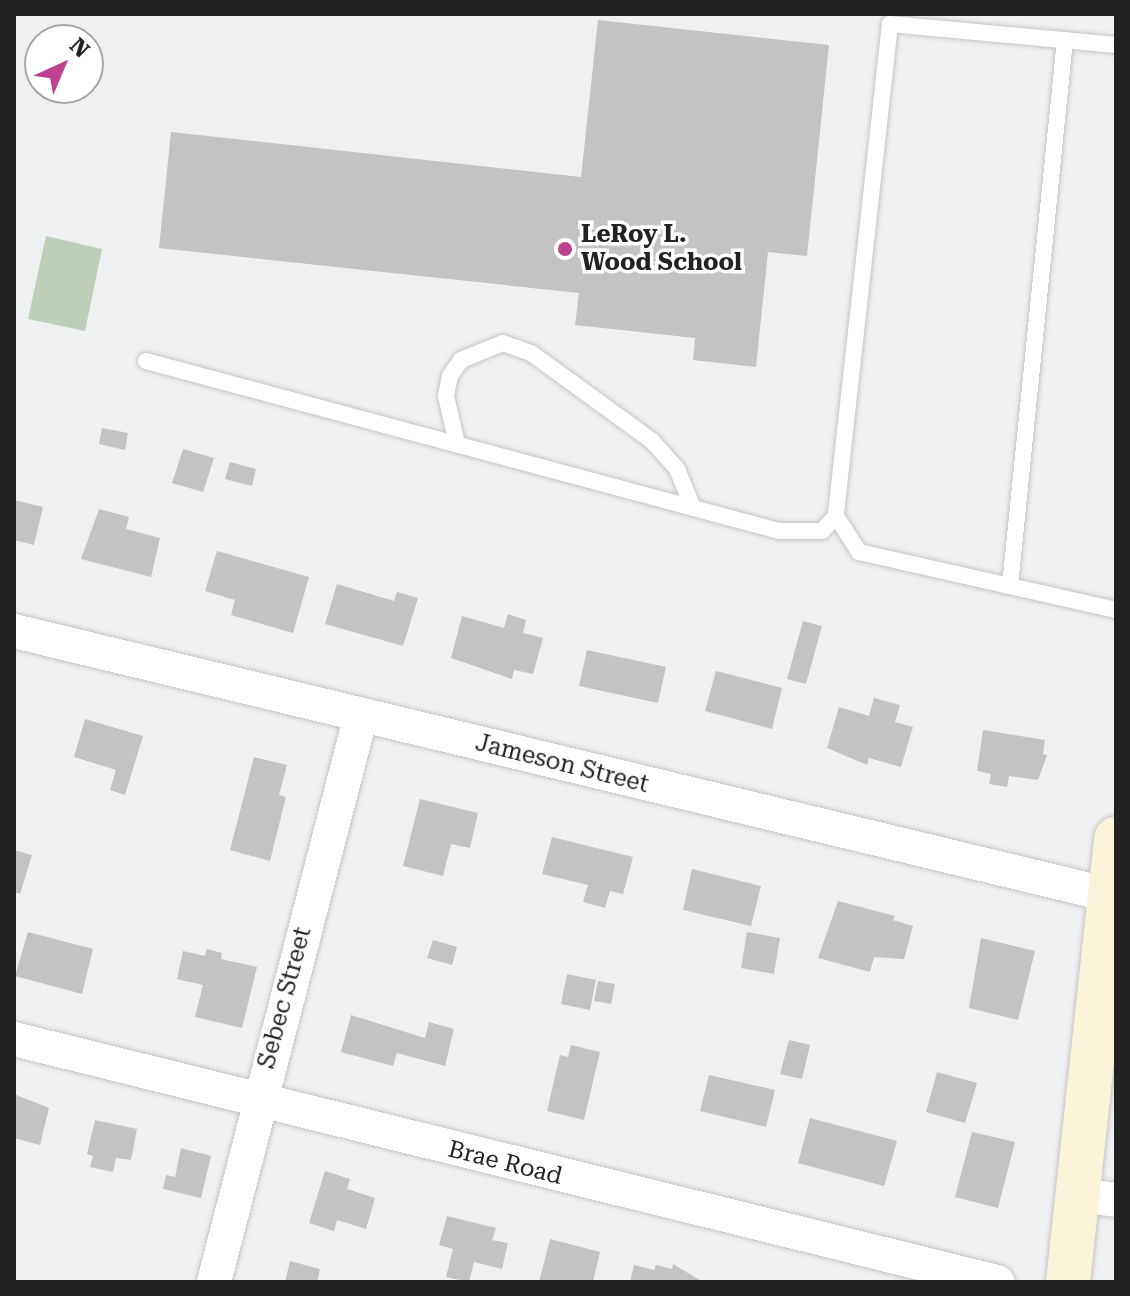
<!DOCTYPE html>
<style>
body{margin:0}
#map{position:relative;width:1130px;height:1296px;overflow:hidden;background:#eff0f1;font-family:"Roboto Serif",serif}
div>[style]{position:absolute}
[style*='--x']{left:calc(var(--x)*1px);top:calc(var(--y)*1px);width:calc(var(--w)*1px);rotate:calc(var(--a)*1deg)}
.green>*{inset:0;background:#becfb9}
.building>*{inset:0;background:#c4c3c2}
.roads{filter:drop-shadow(0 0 2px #c5c5c6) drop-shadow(0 0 2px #c5c5c6)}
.lane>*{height:16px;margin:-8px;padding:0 8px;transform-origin:8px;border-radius:8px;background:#fff}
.street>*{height:34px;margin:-17px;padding:0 17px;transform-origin:17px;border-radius:17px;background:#fff}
.secondary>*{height:44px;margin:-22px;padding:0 22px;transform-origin:22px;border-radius:22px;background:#faf2d9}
.dots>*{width:22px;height:22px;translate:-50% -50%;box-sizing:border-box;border:4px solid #fff;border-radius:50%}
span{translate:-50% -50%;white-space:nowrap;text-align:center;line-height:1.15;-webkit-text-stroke:7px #fff;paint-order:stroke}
.poi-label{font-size:24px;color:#212222;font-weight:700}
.left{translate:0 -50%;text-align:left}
.street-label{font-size:24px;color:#212222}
.frame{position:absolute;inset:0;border:16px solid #212222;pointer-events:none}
.north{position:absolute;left:24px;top:24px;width:80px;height:80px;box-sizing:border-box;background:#fff;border:2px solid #a6a7a7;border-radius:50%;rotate:44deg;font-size:22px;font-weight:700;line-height:32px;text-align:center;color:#212222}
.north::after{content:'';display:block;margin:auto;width:28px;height:36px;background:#bf4291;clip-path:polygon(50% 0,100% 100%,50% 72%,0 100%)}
</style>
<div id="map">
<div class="green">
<div style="clip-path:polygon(46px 236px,102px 249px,85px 331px,28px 319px)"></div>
</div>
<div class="building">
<div style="clip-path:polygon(598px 20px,829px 45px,807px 256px,768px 252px,756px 367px,693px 360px,695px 338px,575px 325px,579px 293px,159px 248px,171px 132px,581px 177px)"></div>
<div style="clip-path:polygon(102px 428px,128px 433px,125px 450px,99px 444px)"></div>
<div style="clip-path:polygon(183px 449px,214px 458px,203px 492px,172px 483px)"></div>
<div style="clip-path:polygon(230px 462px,256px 469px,252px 486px,225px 479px)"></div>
<div style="clip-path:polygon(14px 500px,43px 507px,34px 545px,14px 540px)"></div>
<div style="clip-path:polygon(99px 509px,129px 517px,126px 529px,160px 538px,151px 577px,81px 559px)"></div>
<div style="clip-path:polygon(217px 551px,309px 577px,293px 633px,231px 615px,235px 600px,205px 591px)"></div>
<div style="clip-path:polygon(337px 584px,394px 601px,397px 592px,418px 598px,403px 646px,325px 624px)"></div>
<div style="clip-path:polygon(508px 614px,526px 620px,523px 633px,543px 638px,533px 674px,514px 670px,512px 679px,451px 658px,462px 616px,504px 628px)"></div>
<div style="clip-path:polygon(803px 621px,822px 626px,806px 684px,787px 679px)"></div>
<div style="clip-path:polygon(587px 650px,666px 667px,658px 703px,579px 686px)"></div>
<div style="clip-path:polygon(716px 671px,782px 688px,772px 729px,705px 711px)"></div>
<div style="clip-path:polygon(874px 698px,900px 705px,895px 722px,913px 727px,901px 767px,869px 758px,867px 765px,827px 748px,839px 707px,869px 716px)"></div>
<div style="clip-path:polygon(85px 719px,143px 736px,125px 795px,110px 790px,116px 770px,74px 757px)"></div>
<div style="clip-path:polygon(983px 730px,1045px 740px,1043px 754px,1047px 755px,1038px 780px,1009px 776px,1007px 787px,989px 784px,991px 774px,977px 771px)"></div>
<div style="clip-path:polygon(254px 757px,287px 765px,279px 795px,286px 797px,270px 861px,230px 850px)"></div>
<div style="clip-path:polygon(420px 799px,478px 813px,470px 848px,451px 844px,443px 876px,403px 866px)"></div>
<div style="clip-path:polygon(552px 837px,633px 857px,623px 894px,610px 891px,605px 908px,583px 902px,588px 885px,542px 874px)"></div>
<div style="clip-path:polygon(14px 850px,32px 855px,20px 894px,14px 892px)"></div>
<div style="clip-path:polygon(692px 869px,761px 886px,751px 926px,683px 910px)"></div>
<div style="clip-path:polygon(838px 901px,895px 916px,893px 920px,913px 926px,904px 959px,874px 957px,870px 972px,818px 958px)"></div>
<div style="clip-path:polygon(28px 932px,93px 949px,82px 994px,15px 976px)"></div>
<div style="clip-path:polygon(747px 932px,780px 938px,774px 974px,741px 968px)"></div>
<div style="clip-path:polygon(981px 938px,1035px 951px,1018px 1020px,969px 1008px)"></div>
<div style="clip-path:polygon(433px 940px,457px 947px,452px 965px,427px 958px)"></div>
<div style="clip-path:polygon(207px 949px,222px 953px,221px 959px,257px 967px,242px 1028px,195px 1017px,203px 985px,177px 979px,183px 951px,205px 956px)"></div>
<div style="clip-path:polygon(567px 974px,596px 980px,590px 1010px,561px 1004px)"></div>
<div style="clip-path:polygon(598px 981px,615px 984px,611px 1004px,594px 1001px)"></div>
<div style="clip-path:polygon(351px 1015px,425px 1038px,429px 1022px,454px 1029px,445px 1066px,397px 1053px,393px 1066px,341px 1052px)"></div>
<div style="clip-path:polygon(789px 1040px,810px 1045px,802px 1079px,780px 1074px)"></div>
<div style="clip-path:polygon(571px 1045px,600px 1052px,584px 1120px,547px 1111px,560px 1055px,568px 1057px)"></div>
<div style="clip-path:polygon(937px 1072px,977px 1083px,965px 1123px,926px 1112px)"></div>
<div style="clip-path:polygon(709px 1075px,775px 1090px,766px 1127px,700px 1111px)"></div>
<div style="clip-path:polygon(14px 1094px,49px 1108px,40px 1145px,14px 1138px)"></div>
<div style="clip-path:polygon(810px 1118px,897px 1141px,884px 1186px,798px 1163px)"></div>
<div style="clip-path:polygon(95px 1120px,137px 1129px,131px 1160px,116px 1158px,113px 1172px,90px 1167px,93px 1156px,87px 1154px)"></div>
<div style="clip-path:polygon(972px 1132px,1015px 1142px,998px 1208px,955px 1197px)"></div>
<div style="clip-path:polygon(181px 1148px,211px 1156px,201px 1198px,163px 1189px,166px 1175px,175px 1177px)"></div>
<div style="clip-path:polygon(325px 1171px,350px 1179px,347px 1189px,375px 1198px,366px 1229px,337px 1220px,334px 1231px,309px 1223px)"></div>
<div style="clip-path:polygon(447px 1216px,496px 1228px,492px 1240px,508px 1243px,502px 1269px,474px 1262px,469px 1282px,446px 1277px,453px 1249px,439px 1245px)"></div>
<div style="clip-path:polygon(550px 1239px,600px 1252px,593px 1282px,539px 1282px)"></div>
<div style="clip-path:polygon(290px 1261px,320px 1269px,317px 1282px,285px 1282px)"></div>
<div style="clip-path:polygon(673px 1264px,703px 1282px,630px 1282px,634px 1265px,654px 1270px,656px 1265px,672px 1269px)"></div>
</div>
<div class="roads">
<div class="lane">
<div style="--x:1116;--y:45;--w:227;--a:-174.7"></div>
<div style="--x:890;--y:24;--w:495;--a:96.3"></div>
<div style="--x:836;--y:516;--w:43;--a:57.4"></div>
<div style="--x:859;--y:552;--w:263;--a:12.7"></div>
<div style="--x:146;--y:361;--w:655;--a:15.03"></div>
<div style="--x:779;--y:531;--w:43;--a:0"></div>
<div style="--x:822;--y:531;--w:21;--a:-47"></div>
<div style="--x:457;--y:444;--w:49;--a:-102.9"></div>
<div style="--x:446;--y:396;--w:20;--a:-79"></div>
<div style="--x:450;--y:376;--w:19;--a:-55"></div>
<div style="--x:461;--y:360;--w:45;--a:-22"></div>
<div style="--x:503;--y:343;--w:30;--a:20"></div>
<div style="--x:531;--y:353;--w:150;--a:36"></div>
<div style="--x:652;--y:441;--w:38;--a:48"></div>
<div style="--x:677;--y:469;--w:42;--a:67.7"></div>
<div style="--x:1010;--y:586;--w:549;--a:-84.25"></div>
</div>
<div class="street">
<div style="--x:14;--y:631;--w:1127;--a:13.54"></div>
<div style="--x:14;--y:1039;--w:1013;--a:13.89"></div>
<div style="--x:1077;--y:1195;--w:39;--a:7"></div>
<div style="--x:214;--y:1282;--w:586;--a:-75.47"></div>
</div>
<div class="secondary">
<div style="--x:1068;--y:1282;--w:446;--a:-83.8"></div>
</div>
</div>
<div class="dots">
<div style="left:565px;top:249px;background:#bf4291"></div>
</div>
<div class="poi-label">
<span class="left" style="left:581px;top:249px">LeRoy L.<br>Wood School</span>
</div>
<div class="street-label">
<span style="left:562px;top:764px;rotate:14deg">Jameson Street</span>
<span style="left:285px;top:998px;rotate:-75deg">Sebec Street</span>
<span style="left:505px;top:1163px;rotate:14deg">Brae Road</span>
</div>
<div class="frame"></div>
<div class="north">N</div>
</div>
